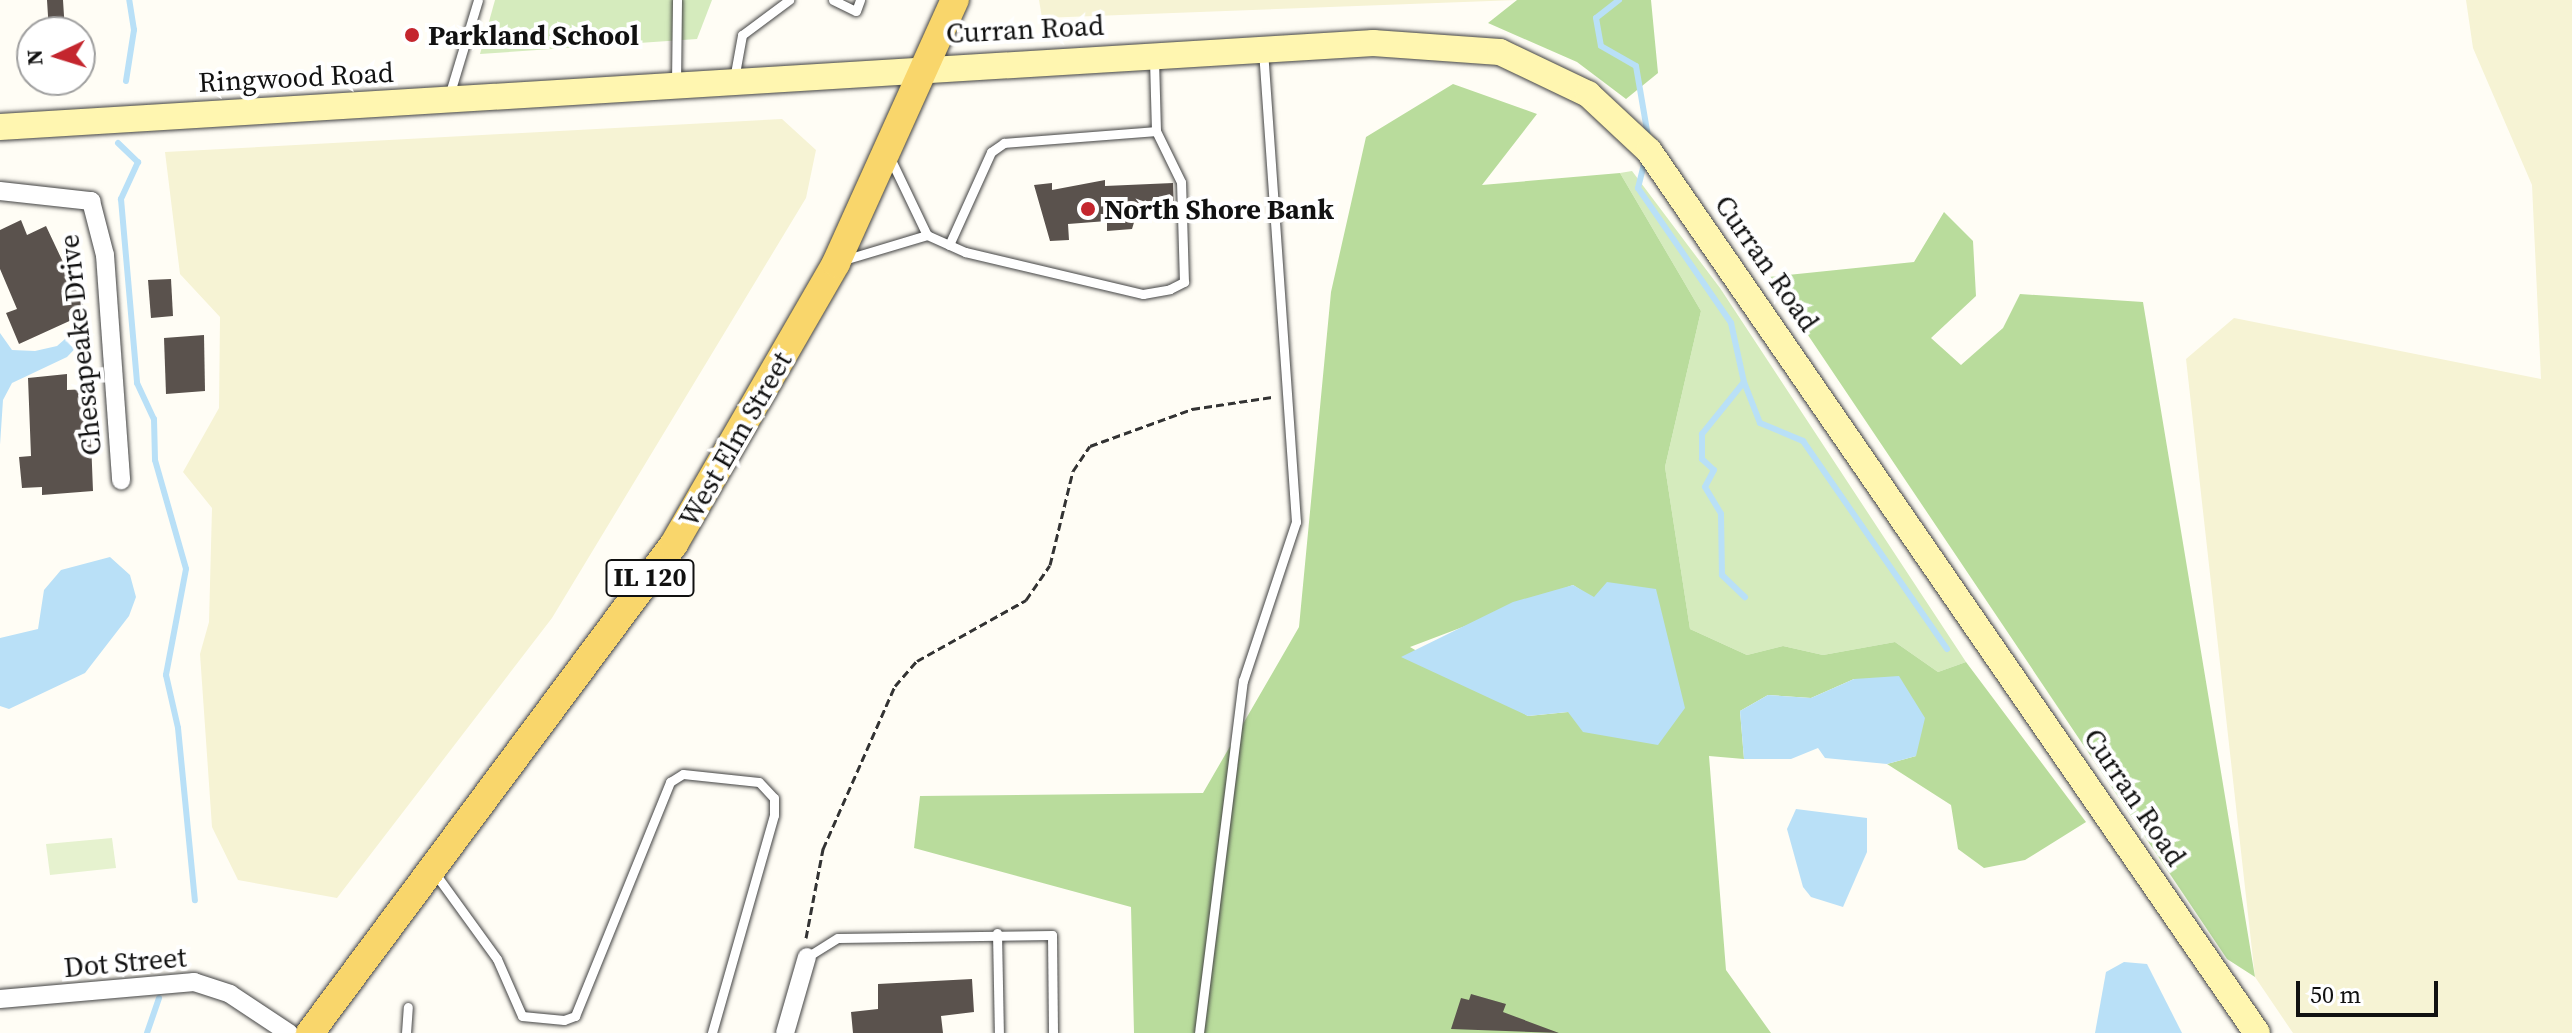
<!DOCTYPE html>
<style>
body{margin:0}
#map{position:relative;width:2572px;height:1033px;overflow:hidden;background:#fffdf5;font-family:"Source Serif 4",serif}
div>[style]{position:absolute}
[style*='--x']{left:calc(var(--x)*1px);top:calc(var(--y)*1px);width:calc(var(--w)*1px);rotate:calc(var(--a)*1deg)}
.farmland>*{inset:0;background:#f6f3d4}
.green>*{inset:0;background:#d5ebbd}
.forest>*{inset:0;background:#b9dc9c}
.pitch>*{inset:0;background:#e6f2cf}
.water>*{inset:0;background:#b9e0f7}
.stream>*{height:6px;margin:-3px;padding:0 3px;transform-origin:3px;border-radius:3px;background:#b9e0f7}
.building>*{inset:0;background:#5a524d}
.path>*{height:3px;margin-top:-1.5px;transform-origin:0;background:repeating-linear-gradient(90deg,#333 0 8px,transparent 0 12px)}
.roads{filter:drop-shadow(0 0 2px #444) drop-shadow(0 0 2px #444)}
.lane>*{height:9px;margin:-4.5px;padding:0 4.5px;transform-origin:4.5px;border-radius:4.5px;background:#fff}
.street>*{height:18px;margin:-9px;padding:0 9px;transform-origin:9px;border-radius:9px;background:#fff}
.secondary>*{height:26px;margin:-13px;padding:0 13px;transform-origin:13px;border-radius:13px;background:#fff6b0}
.primary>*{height:28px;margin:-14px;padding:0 14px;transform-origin:14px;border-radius:14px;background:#f9d66b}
.dots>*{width:22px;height:22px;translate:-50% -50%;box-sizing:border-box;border:4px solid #fff;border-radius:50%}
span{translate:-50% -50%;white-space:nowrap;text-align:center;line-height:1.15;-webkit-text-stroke:8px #fff;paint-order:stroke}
.shield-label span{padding:2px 6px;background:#fff;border:2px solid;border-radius:6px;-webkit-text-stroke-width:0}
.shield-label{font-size:26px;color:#111;font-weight:700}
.street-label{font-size:28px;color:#111}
.poi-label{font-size:28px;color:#111;font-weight:700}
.left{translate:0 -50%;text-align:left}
.north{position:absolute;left:16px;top:16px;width:80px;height:80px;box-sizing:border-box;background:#fff;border:2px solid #a0a0a0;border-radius:50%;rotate:266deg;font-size:22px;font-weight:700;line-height:32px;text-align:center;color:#111}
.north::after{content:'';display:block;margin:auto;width:28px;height:36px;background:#c4262e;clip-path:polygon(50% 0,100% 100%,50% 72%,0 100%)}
.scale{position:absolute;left:2296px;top:981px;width:142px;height:36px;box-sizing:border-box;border:4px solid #111;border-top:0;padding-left:10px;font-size:24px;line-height:28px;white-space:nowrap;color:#111;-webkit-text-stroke:6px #fff;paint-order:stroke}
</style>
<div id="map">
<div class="farmland">
<div style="clip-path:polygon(1039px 0,1517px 0,1042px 18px)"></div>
<div style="clip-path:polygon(2466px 0,2572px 0,2572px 1033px,2293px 1033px,2255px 977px,2186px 359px,2234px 318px,2541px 379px,2532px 185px,2473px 48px)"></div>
<div style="clip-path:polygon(782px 119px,816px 150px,806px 198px,552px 618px,337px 898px,238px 880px,212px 827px,200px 654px,209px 622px,212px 508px,183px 472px,219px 408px,220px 317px,180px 274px,165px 152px)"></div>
</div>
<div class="green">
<div style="clip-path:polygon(495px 0,712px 0,697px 39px,480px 54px)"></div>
<div style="clip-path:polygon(1632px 171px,1720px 288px,1966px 662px,1938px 672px,1895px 642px,1823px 655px,1783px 646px,1747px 655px,1690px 629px,1665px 467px,1701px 311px,1620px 173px)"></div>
</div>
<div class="forest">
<div style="clip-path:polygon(1517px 0,1651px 0,1658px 73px,1626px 99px,1577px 62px,1488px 23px)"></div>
<div style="clip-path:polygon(evenodd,1453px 84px,1537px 114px,1482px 185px,1620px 173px,1701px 311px,1665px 467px,1690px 629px,1747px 655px,1783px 646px,1823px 655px,1895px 642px,1938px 672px,1966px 662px,2086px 822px,2025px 860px,1984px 868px,1958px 849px,1951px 805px,1887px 764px,1916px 756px,1854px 679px,1811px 698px,1768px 695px,1740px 711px,1744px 759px,1709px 756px,1726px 970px,1771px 1033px,1134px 1033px,1131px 907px,914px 848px,920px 796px,1203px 793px,1299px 627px,1331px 292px,1366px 137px,1453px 84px,1573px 585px,1593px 598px,1568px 712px,1528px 716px,1410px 647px,1573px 585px)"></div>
<div style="clip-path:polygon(1944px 212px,1973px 241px,1976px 296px,1931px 338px,1961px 365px,2003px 328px,2020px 294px,2143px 302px,2255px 977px,2227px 959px,1769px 277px,1914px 262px)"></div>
</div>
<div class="pitch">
<div style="clip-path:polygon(112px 838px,116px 868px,50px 875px,46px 844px)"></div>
</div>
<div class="water">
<div style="clip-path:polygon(80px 326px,90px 333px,67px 357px,12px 383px,3px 400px,0 445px,0 333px,12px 350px,35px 351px,57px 346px)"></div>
<div style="clip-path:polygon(110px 557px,130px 575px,136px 597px,129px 616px,85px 673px,9px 709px,0 706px,0 638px,38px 629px,44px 590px,61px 570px)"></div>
<div style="clip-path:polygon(1607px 582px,1656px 589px,1685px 708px,1658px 745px,1583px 732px,1568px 712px,1528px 716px,1401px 657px,1513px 602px,1573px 585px,1594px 597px)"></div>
<div style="clip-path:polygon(1899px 676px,1925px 718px,1916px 756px,1887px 764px,1825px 758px,1818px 748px,1791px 759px,1744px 759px,1740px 711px,1768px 695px,1811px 698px,1854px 679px)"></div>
<div style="clip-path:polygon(1796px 809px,1867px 818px,1867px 852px,1843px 907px,1811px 897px,1803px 887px,1787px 829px)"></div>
<div style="clip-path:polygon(2124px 962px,2147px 964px,2182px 1033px,2095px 1033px,2106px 972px)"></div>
</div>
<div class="stream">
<div style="--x:1619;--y:0;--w:29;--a:142"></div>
<div style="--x:1596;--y:18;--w:28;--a:80"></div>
<div style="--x:1601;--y:46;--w:40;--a:29.7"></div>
<div style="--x:1636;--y:66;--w:77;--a:80.3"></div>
<div style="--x:126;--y:81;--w:52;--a:-81.1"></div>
<div style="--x:134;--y:30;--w:30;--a:-99"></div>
<div style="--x:118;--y:143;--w:28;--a:44"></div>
<div style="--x:138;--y:162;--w:41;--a:114.7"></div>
<div style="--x:121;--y:199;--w:185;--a:85"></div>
<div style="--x:137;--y:383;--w:40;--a:65"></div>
<div style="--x:154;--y:419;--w:41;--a:88.6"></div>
<div style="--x:155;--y:460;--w:113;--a:74.1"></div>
<div style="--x:186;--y:569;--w:108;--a:100.7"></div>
<div style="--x:166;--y:675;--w:54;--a:77.2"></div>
<div style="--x:178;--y:728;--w:173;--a:84.4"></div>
<div style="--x:1645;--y:160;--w:29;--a:104"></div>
<div style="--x:1638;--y:188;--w:164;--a:55.4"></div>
<div style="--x:1731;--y:323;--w:60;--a:77.6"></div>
<div style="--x:1744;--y:382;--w:67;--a:128.9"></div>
<div style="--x:1702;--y:434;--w:25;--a:90"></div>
<div style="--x:1702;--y:459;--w:16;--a:43"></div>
<div style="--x:1714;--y:470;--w:19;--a:118"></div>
<div style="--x:1705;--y:487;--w:31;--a:59"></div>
<div style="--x:1721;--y:514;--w:61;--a:89.1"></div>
<div style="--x:1722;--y:575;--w:32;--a:44"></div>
<div style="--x:1744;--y:382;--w:44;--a:68.7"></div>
<div style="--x:1760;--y:423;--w:47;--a:22.7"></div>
<div style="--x:1803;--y:441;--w:253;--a:55.3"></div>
<div style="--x:147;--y:1033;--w:37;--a:-71"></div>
</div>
<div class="building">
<div style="clip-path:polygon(47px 0,63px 0,65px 32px,49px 32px)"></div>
<div style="clip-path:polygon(1105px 180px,1105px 186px,1173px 183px,1174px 213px,1136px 216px,1132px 229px,1107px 231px,1107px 221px,1068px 224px,1069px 240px,1050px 241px,1034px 185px,1052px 183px,1052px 190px)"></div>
<div style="clip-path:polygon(21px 220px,27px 235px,46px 226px,87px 313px,19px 344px,6px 313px,17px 309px,0 269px,0 230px)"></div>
<div style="clip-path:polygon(171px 279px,173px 316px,151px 318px,148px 280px)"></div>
<div style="clip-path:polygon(204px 335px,205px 391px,166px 394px,164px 338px)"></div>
<div style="clip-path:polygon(67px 374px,67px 390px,89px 389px,93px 491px,42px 495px,42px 487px,22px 488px,19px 457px,31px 456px,28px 378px)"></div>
<div style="clip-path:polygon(972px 979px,974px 1012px,941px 1016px,943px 1033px,853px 1033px,851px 1012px,878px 1009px,878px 984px)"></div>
<div style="clip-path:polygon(1471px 994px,1506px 1004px,1503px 1012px,1559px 1033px,1451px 1029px,1461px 998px,1469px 1000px)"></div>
</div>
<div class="path">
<div style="--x:806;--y:938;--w:91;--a:-79.2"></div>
<div style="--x:823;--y:849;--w:178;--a:-66.2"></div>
<div style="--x:895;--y:686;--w:33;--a:-49"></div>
<div style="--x:917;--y:661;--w:125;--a:-29.2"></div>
<div style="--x:1026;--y:600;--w:42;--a:-55.6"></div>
<div style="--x:1050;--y:565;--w:97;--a:-76.3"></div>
<div style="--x:1073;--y:471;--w:30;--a:-56"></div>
<div style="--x:1090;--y:446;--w:109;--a:-19.9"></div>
<div style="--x:1192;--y:409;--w:81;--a:-8.5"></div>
</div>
<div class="roads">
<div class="lane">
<div style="--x:833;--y:0;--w:25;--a:26"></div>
<div style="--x:856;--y:11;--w:12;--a:-70"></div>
<div style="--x:734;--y:79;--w:45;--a:-79.7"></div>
<div style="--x:742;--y:35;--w:59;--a:-36.7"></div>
<div style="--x:676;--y:83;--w:83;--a:-89.3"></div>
<div style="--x:449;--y:96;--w:100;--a:-73.2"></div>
<div style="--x:891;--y:160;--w:83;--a:64.4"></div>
<div style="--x:927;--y:235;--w:42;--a:24.1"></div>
<div style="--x:965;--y:252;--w:183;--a:13.3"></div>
<div style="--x:1143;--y:294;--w:27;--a:-10"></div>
<div style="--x:1170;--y:289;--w:16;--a:-27"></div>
<div style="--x:1184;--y:282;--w:100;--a:-91.7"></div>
<div style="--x:1181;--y:182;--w:57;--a:-116.1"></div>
<div style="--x:1156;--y:131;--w:73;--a:-91.6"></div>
<div style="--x:949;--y:245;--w:102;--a:-65.7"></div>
<div style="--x:991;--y:152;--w:16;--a:-35"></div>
<div style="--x:1004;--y:143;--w:152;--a:-4.5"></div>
<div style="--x:847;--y:259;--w:84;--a:-16.7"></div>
<div style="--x:434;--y:872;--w:107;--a:54.1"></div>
<div style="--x:497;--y:959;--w:62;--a:66.3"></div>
<div style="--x:522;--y:1016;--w:42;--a:5.4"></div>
<div style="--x:564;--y:1020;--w:12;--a:-20"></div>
<div style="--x:575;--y:1016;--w:253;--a:-67.9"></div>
<div style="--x:670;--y:782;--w:15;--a:-32"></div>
<div style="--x:683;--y:774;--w:76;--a:6"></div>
<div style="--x:759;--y:782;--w:22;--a:47"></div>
<div style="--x:774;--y:798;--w:17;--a:90"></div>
<div style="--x:774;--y:815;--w:227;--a:105.9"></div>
<div style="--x:997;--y:933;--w:100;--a:88.9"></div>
<div style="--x:807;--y:957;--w:36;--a:-32"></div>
<div style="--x:838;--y:938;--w:214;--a:-0.8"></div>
<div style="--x:1052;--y:935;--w:98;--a:89.4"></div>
<div style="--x:406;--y:1033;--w:26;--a:-86"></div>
<div style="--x:1199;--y:1033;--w:355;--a:-82.9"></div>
<div style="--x:1243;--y:681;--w:168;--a:-71.6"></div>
<div style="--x:1296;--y:522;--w:470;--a:-94"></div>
</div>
<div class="street">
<div style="--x:0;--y:191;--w:92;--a:6.3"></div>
<div style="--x:91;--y:201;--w:56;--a:75.5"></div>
<div style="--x:105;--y:255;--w:226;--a:85.9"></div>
<div style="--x:0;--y:999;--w:195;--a:-5"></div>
<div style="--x:194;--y:982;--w:38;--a:18"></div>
<div style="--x:230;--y:994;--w:71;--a:33.5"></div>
<div style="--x:785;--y:1033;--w:79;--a:-73.9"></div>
</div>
<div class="secondary">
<div style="--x:0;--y:127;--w:1376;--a:-3.5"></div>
<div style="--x:1373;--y:43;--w:127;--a:4.1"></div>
<div style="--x:1500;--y:52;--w:98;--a:25.5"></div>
<div style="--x:1588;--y:94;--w:83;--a:43.1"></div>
<div style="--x:1649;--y:151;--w:1071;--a:55.42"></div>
</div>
<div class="primary">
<div style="--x:310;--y:1033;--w:610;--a:-53.34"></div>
<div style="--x:674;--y:544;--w:324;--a:-60"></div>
<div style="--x:836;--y:263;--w:289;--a:-65.7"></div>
</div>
</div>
<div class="dots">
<div style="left:412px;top:35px;background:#c4262e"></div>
<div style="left:1088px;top:209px;background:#c4262e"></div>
</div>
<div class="shield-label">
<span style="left:650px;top:578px">IL 120</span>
</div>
<div class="street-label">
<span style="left:1025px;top:29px;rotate:-3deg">Curran Road</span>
<span style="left:296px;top:77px;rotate:-3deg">Ringwood Road</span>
<span style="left:1767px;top:263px;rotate:55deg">Curran Road</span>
<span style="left:80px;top:345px;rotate:-96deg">Chesapeake Drive</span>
<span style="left:735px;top:439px;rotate:-60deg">West Elm Street</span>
<span style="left:2135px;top:797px;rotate:56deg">Curran Road</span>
<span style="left:125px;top:962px;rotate:-5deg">Dot Street</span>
</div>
<div class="poi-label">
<span class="left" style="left:428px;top:35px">Parkland School</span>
<span class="left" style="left:1104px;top:209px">North Shore Bank</span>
</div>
<div class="north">N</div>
<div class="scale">50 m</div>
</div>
